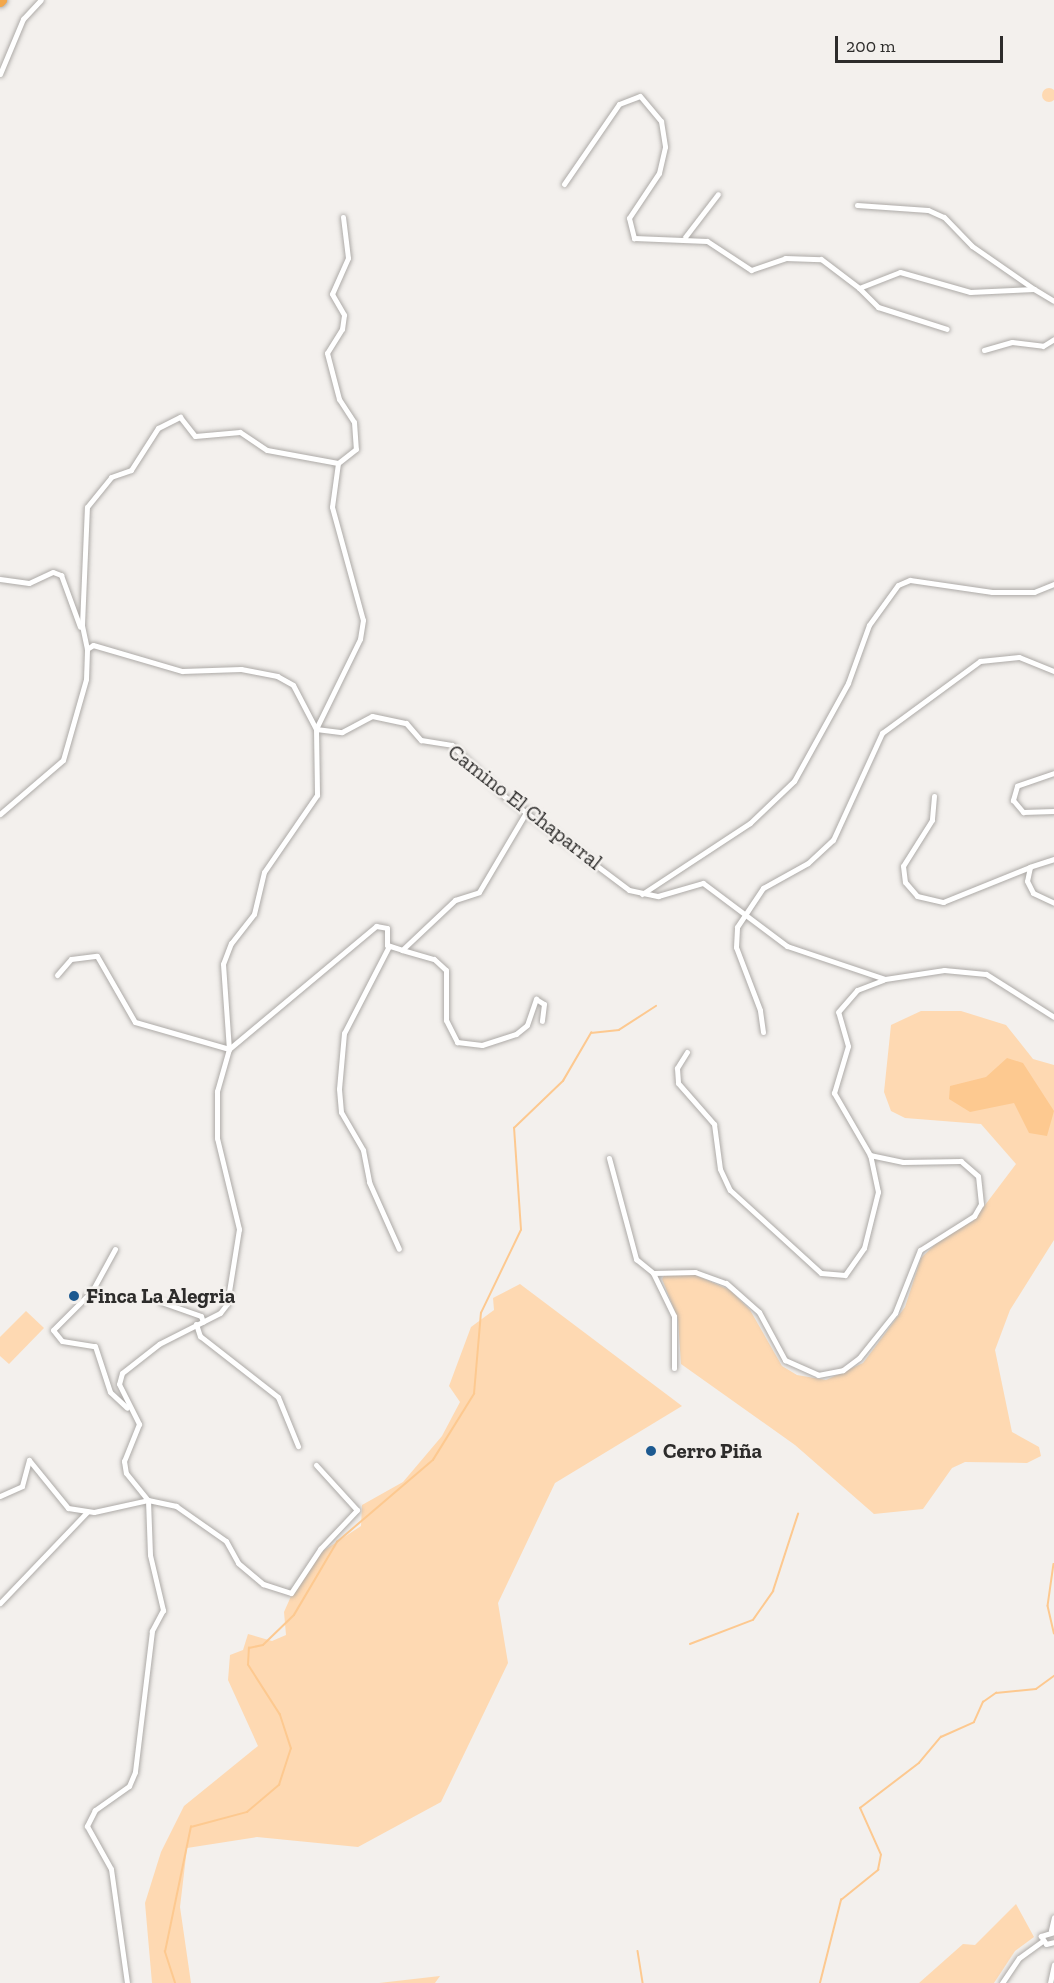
<!DOCTYPE html>
<meta charset="utf-8">
<style>
body{margin:0}
#map{position:relative;width:1054px;height:1983px;overflow:hidden;background:#f3f0ed;font-family:"Zilla Slab",serif}
div>[style]{position:absolute}
[style*='--x']{left:calc(var(--x)*1px);top:calc(var(--y)*1px);width:calc(var(--w)*1px);rotate:calc(var(--a)*1deg)}
.green>*{inset:0;background:#fed9b2}
.round{border-radius:50%}
.water>*{inset:0;background:#fdc990}
.stream>*{height:1.5px;margin:-0.75px;padding:0 0.75px;transform-origin:0.75px;border-radius:0.75px;background:#fdc990}
.roads{filter:drop-shadow(0 0 2px #adaaa7) drop-shadow(0 0 2px #adaaa7)}
.minor>*{height:5px;margin:-2.5px;padding:0 2.5px;transform-origin:2.5px;border-radius:2.5px;background:#fff}
.motorway>*{height:9px;margin:-4.5px;padding:0 4.5px;transform-origin:4.5px;border-radius:4.5px;background:#f2a74c}
.dots>*{width:16px;height:16px;translate:-50% -50%;box-sizing:border-box;border:3px solid #f3f0ed;border-radius:50%}
span{translate:-50% -50%;white-space:nowrap;text-align:center;line-height:1.15;-webkit-text-stroke:5px #f3f0ed;paint-order:stroke}
.street-label{font-size:21px;color:#2d2c2b}
.poi-label{font-size:21px;color:#2d2c2b;font-weight:700}
.left{translate:0 -50%;text-align:left}
.scale{position:absolute;left:835px;top:36px;width:168px;height:27px;box-sizing:border-box;border:3px solid #2d2c2b;border-top:0;padding-left:8px;font-size:18px;line-height:21px;white-space:nowrap;color:#2d2c2b;-webkit-text-stroke:4px #f3f0ed;paint-order:stroke}
</style>
<div id="map">
<div class="green">
<div class="round" style="left:1042px;top:88px;width:14px;height:14px"></div>
<div style="clip-path:polygon(921px 1011px,961px 1011px,1006px 1025px,1033px 1059px,1054px 1065px,1054px 1240px,1010px 1310px,995px 1350px,1012px 1432px,1039px 1447px,1041px 1456px,1027px 1463px,965px 1462px,952px 1468px,923px 1509px,874px 1514px,795px 1445px,681px 1364px,678px 1319px,662px 1279px,665px 1274px,695px 1275px,730px 1290px,750px 1310px,782px 1366px,797px 1375px,826px 1380px,863px 1363px,905px 1307px,921px 1258px,944px 1236px,973px 1221px,1016px 1164px,981px 1124px,905px 1118px,891px 1111px,884px 1092px,891px 1025px)"></div>
<div style="clip-path:polygon(520px 1284px,682px 1406px,555px 1483px,498px 1603px,508px 1663px,441px 1802px,358px 1847px,257px 1837px,187px 1848px,180px 1907px,191px 1983px,152px 1983px,145px 1903px,161px 1852px,184px 1806px,258px 1746px,228px 1680px,230px 1655px,243px 1650px,248px 1634px,272px 1641px,286px 1635px,284px 1612px,296px 1585px,317px 1555px,361px 1526px,362px 1505px,403px 1482px,442px 1436px,460px 1402px,449px 1386px,471px 1327px,494px 1310px,493px 1298px)"></div>
<div style="clip-path:polygon(26px 1311px,44px 1328px,9px 1364px,0 1356px,0 1337px)"></div>
<div style="clip-path:polygon(1016px 1904px,1034px 1937px,1015px 1951px,994px 1983px,919px 1983px,963px 1944px,975px 1945px)"></div>
<div style="clip-path:polygon(440px 1976px,435px 1983px,379px 1983px)"></div>
</div>
<div class="water">
<div style="clip-path:polygon(1007px 1058px,1023px 1063px,1054px 1111px,1047px 1136px,1029px 1133px,1014px 1103px,970px 1112px,949px 1099px,950px 1086px,986px 1077px)"></div>
</div>
<div class="stream">
<div style="--x:1054;--y:1564;--w:42;--a:98.1"></div>
<div style="--x:1048;--y:1606;--w:28;--a:77"></div>
<div style="--x:690;--y:1644;--w:67;--a:-20.9"></div>
<div style="--x:753;--y:1620;--w:35;--a:-55"></div>
<div style="--x:773;--y:1591;--w:81;--a:-72"></div>
<div style="--x:638;--y:1951;--w:32;--a:81"></div>
<div style="--x:175;--y:1983;--w:33;--a:-108"></div>
<div style="--x:165;--y:1952;--w:128;--a:-78.3"></div>
<div style="--x:191;--y:1827;--w:58;--a:-15"></div>
<div style="--x:247;--y:1812;--w:42;--a:-40.2"></div>
<div style="--x:279;--y:1785;--w:38;--a:-72"></div>
<div style="--x:291;--y:1749;--w:36;--a:-108"></div>
<div style="--x:280;--y:1715;--w:59;--a:-122.6"></div>
<div style="--x:248;--y:1665;--w:17;--a:-87"></div>
<div style="--x:249;--y:1648;--w:14;--a:-12"></div>
<div style="--x:263;--y:1645;--w:43;--a:-44.1"></div>
<div style="--x:294;--y:1615;--w:85;--a:-59.5"></div>
<div style="--x:337;--y:1542;--w:126;--a:-40.5"></div>
<div style="--x:433;--y:1460;--w:78;--a:-58.2"></div>
<div style="--x:474;--y:1394;--w:81;--a:-85.1"></div>
<div style="--x:481;--y:1313;--w:92;--a:-64.3"></div>
<div style="--x:521;--y:1230;--w:102;--a:-93.9"></div>
<div style="--x:514;--y:1128;--w:68;--a:-43.8"></div>
<div style="--x:563;--y:1081;--w:56;--a:-59.7"></div>
<div style="--x:591;--y:1033;--w:28;--a:-6"></div>
<div style="--x:619;--y:1030;--w:44;--a:-33"></div>
<div style="--x:820;--y:1983;--w:86;--a:-75.8"></div>
<div style="--x:841;--y:1900;--w:48;--a:-39"></div>
<div style="--x:878;--y:1870;--w:15;--a:-79"></div>
<div style="--x:881;--y:1855;--w:51;--a:-114.1"></div>
<div style="--x:860;--y:1808;--w:74;--a:-37.3"></div>
<div style="--x:919;--y:1763;--w:34;--a:-50"></div>
<div style="--x:941;--y:1737;--w:36;--a:-24"></div>
<div style="--x:974;--y:1722;--w:22;--a:-66"></div>
<div style="--x:983;--y:1702;--w:16;--a:-35"></div>
<div style="--x:996;--y:1693;--w:40;--a:-5.7"></div>
<div style="--x:1036;--y:1689;--w:22;--a:-36"></div>
</div>
<div class="roads">
<div class="minor">
<div style="--x:0;--y:74;--w:60;--a:-67.3"></div>
<div style="--x:23;--y:19;--w:26;--a:-47"></div>
<div style="--x:564;--y:184;--w:97;--a:-55.5"></div>
<div style="--x:619;--y:104;--w:22;--a:-21"></div>
<div style="--x:640;--y:96;--w:33;--a:50"></div>
<div style="--x:661;--y:121;--w:26;--a:81"></div>
<div style="--x:665;--y:147;--w:27;--a:103"></div>
<div style="--x:659;--y:173;--w:54;--a:123.7"></div>
<div style="--x:629;--y:218;--w:21;--a:76"></div>
<div style="--x:634;--y:238;--w:73;--a:2.4"></div>
<div style="--x:707;--y:241;--w:53;--a:33.4"></div>
<div style="--x:751;--y:270;--w:36;--a:-19"></div>
<div style="--x:785;--y:258;--w:36;--a:2"></div>
<div style="--x:821;--y:259;--w:48;--a:37.3"></div>
<div style="--x:859;--y:288;--w:44;--a:-21.3"></div>
<div style="--x:900;--y:272;--w:73;--a:15.9"></div>
<div style="--x:970;--y:292;--w:64;--a:-2.7"></div>
<div style="--x:1034;--y:289;--w:23;--a:31"></div>
<div style="--x:857;--y:205;--w:71;--a:4"></div>
<div style="--x:928;--y:210;--w:17;--a:24"></div>
<div style="--x:944;--y:217;--w:40;--a:46"></div>
<div style="--x:972;--y:246;--w:75;--a:34.7"></div>
<div style="--x:343;--y:217;--w:41;--a:83"></div>
<div style="--x:348;--y:258;--w:39;--a:114"></div>
<div style="--x:332;--y:294;--w:24;--a:60"></div>
<div style="--x:344;--y:315;--w:14;--a:98"></div>
<div style="--x:342;--y:329;--w:28;--a:122"></div>
<div style="--x:327;--y:353;--w:48;--a:75.4"></div>
<div style="--x:339;--y:399;--w:27;--a:57"></div>
<div style="--x:354;--y:422;--w:27;--a:86"></div>
<div style="--x:356;--y:449;--w:23;--a:142"></div>
<div style="--x:338;--y:463;--w:44;--a:97.8"></div>
<div style="--x:332;--y:507;--w:117;--a:74.7"></div>
<div style="--x:363;--y:620;--w:19;--a:99"></div>
<div style="--x:360;--y:639;--w:100;--a:116.1"></div>
<div style="--x:316;--y:729;--w:26;--a:7"></div>
<div style="--x:342;--y:732;--w:34;--a:-28"></div>
<div style="--x:372;--y:716;--w:35;--a:12"></div>
<div style="--x:406;--y:723;--w:23;--a:49"></div>
<div style="--x:421;--y:740;--w:31;--a:9"></div>
<div style="--x:452;--y:745;--w:73;--a:44.4"></div>
<div style="--x:504;--y:796;--w:156;--a:36.9"></div>
<div style="--x:629;--y:890;--w:30;--a:12"></div>
<div style="--x:658;--y:896;--w:47;--a:-16.1"></div>
<div style="--x:703;--y:883;--w:105;--a:36.9"></div>
<div style="--x:787;--y:946;--w:103;--a:18.6"></div>
<div style="--x:885;--y:979;--w:60;--a:-8.7"></div>
<div style="--x:944;--y:970;--w:42;--a:5.4"></div>
<div style="--x:986;--y:974;--w:80;--a:32.3"></div>
<div style="--x:685;--y:237;--w:54;--a:-52.5"></div>
<div style="--x:859;--y:288;--w:27;--a:45"></div>
<div style="--x:878;--y:307;--w:72;--a:17.7"></div>
<div style="--x:984;--y:350;--w:29;--a:-16"></div>
<div style="--x:1012;--y:342;--w:31;--a:7"></div>
<div style="--x:1043;--y:346;--w:13;--a:-32"></div>
<div style="--x:0;--y:579;--w:29;--a:8"></div>
<div style="--x:29;--y:583;--w:26;--a:-25"></div>
<div style="--x:53;--y:572;--w:9;--a:21"></div>
<div style="--x:61;--y:575;--w:55;--a:69.9"></div>
<div style="--x:87;--y:649;--w:25;--a:-102"></div>
<div style="--x:82;--y:625;--w:118;--a:-87.6"></div>
<div style="--x:87;--y:507;--w:38;--a:-51"></div>
<div style="--x:111;--y:477;--w:21;--a:-19"></div>
<div style="--x:131;--y:470;--w:50;--a:-57.3"></div>
<div style="--x:158;--y:428;--w:25;--a:-27"></div>
<div style="--x:180;--y:417;--w:24;--a:52"></div>
<div style="--x:195;--y:436;--w:45;--a:-5.1"></div>
<div style="--x:240;--y:432;--w:32;--a:34"></div>
<div style="--x:267;--y:450;--w:72;--a:10.4"></div>
<div style="--x:1054;--y:773;--w:39;--a:161"></div>
<div style="--x:1017;--y:786;--w:15;--a:106"></div>
<div style="--x:1013;--y:800;--w:16;--a:50"></div>
<div style="--x:1023;--y:812;--w:31;--a:-2"></div>
<div style="--x:934;--y:796;--w:24;--a:95"></div>
<div style="--x:932;--y:820;--w:54;--a:122.2"></div>
<div style="--x:903;--y:866;--w:16;--a:83"></div>
<div style="--x:905;--y:882;--w:18;--a:49"></div>
<div style="--x:917;--y:896;--w:27;--a:13"></div>
<div style="--x:943;--y:902;--w:94;--a:-21.9"></div>
<div style="--x:0;--y:814;--w:83;--a:-40.6"></div>
<div style="--x:63;--y:760;--w:84;--a:-74.1"></div>
<div style="--x:86;--y:679;--w:30;--a:-88"></div>
<div style="--x:87;--y:649;--w:7;--a:-34"></div>
<div style="--x:93;--y:645;--w:93;--a:16.3"></div>
<div style="--x:182;--y:671;--w:59;--a:-1.9"></div>
<div style="--x:241;--y:669;--w:37;--a:11"></div>
<div style="--x:277;--y:676;--w:18;--a:29"></div>
<div style="--x:293;--y:685;--w:50;--a:62.4"></div>
<div style="--x:316;--y:729;--w:66;--a:89.1"></div>
<div style="--x:317;--y:795;--w:93;--a:124.5"></div>
<div style="--x:264;--y:872;--w:43;--a:103.4"></div>
<div style="--x:254;--y:914;--w:37;--a:128"></div>
<div style="--x:231;--y:943;--w:22;--a:111"></div>
<div style="--x:223;--y:964;--w:85;--a:86"></div>
<div style="--x:229;--y:1049;--w:44;--a:105.9"></div>
<div style="--x:217;--y:1091;--w:47;--a:90"></div>
<div style="--x:217;--y:1138;--w:94;--a:76.4"></div>
<div style="--x:239;--y:1229;--w:76;--a:99.1"></div>
<div style="--x:227;--y:1304;--w:11;--a:128"></div>
<div style="--x:220;--y:1313;--w:68;--a:153.1"></div>
<div style="--x:159;--y:1344;--w:47;--a:141.9"></div>
<div style="--x:122;--y:1373;--w:11;--a:105"></div>
<div style="--x:119;--y:1384;--w:45;--a:63.4"></div>
<div style="--x:139;--y:1424;--w:40;--a:112"></div>
<div style="--x:124;--y:1461;--w:12;--a:81"></div>
<div style="--x:126;--y:1473;--w:35;--a:51"></div>
<div style="--x:148;--y:1500;--w:55;--a:87.9"></div>
<div style="--x:150;--y:1555;--w:57;--a:76.7"></div>
<div style="--x:163;--y:1610;--w:24;--a:118"></div>
<div style="--x:152;--y:1631;--w:142;--a:96.9"></div>
<div style="--x:135;--y:1772;--w:15;--a:113"></div>
<div style="--x:129;--y:1786;--w:42;--a:144.8"></div>
<div style="--x:95;--y:1810;--w:18;--a:117"></div>
<div style="--x:87;--y:1826;--w:49;--a:60.8"></div>
<div style="--x:111;--y:1869;--w:115;--a:82"></div>
<div style="--x:1054;--y:859;--w:25;--a:162"></div>
<div style="--x:1030;--y:867;--w:14;--a:102"></div>
<div style="--x:1027;--y:881;--w:13;--a:63"></div>
<div style="--x:1033;--y:893;--w:23;--a:25"></div>
<div style="--x:642;--y:894;--w:129;--a:-33.3"></div>
<div style="--x:750;--y:823;--w:61;--a:-43.7"></div>
<div style="--x:794;--y:781;--w:112;--a:-61.1"></div>
<div style="--x:848;--y:683;--w:62;--a:-70.1"></div>
<div style="--x:869;--y:625;--w:49;--a:-54.1"></div>
<div style="--x:898;--y:585;--w:13;--a:-23"></div>
<div style="--x:910;--y:580;--w:83;--a:8.3"></div>
<div style="--x:992;--y:592;--w:42;--a:0"></div>
<div style="--x:1034;--y:592;--w:22;--a:-22"></div>
<div style="--x:389;--y:946;--w:98;--a:117.3"></div>
<div style="--x:344;--y:1033;--w:56;--a:95.1"></div>
<div style="--x:339;--y:1089;--w:23;--a:85"></div>
<div style="--x:341;--y:1112;--w:44;--a:59.9"></div>
<div style="--x:363;--y:1150;--w:33;--a:79"></div>
<div style="--x:369;--y:1182;--w:73;--a:65.9"></div>
<div style="--x:402;--y:950;--w:33;--a:16"></div>
<div style="--x:434;--y:959;--w:16;--a:43"></div>
<div style="--x:446;--y:970;--w:50;--a:90"></div>
<div style="--x:446;--y:1020;--w:25;--a:63"></div>
<div style="--x:457;--y:1042;--w:25;--a:7"></div>
<div style="--x:482;--y:1045;--w:36;--a:-18"></div>
<div style="--x:516;--y:1034;--w:14;--a:-39"></div>
<div style="--x:527;--y:1025;--w:28;--a:-71"></div>
<div style="--x:536;--y:999;--w:9;--a:32"></div>
<div style="--x:544;--y:1004;--w:17;--a:97"></div>
<div style="--x:57;--y:975;--w:21;--a:-49"></div>
<div style="--x:71;--y:959;--w:26;--a:-7"></div>
<div style="--x:97;--y:956;--w:76;--a:60.1"></div>
<div style="--x:135;--y:1022;--w:98;--a:16"></div>
<div style="--x:229;--y:1049;--w:192;--a:-39.9"></div>
<div style="--x:376;--y:926;--w:11;--a:10"></div>
<div style="--x:387;--y:928;--w:17;--a:90"></div>
<div style="--x:387;--y:945;--w:16;--a:18"></div>
<div style="--x:402;--y:950;--w:73;--a:-43.3"></div>
<div style="--x:455;--y:900;--w:25;--a:-18"></div>
<div style="--x:479;--y:892;--w:96;--a:-59.4"></div>
<div style="--x:763;--y:1032;--w:22;--a:-98"></div>
<div style="--x:760;--y:1010;--w:67;--a:-110.9"></div>
<div style="--x:736;--y:947;--w:20;--a:-87"></div>
<div style="--x:737;--y:927;--w:47;--a:-56.3"></div>
<div style="--x:763;--y:888;--w:51;--a:-29.1"></div>
<div style="--x:808;--y:863;--w:34;--a:-43"></div>
<div style="--x:833;--y:840;--w:118;--a:-65.4"></div>
<div style="--x:882;--y:733;--w:122;--a:-36.3"></div>
<div style="--x:980;--y:661;--w:39;--a:-6"></div>
<div style="--x:1019;--y:657;--w:38;--a:22"></div>
<div style="--x:687;--y:1052;--w:19;--a:122"></div>
<div style="--x:677;--y:1068;--w:15;--a:86"></div>
<div style="--x:678;--y:1083;--w:55;--a:48.7"></div>
<div style="--x:714;--y:1124;--w:45;--a:82.4"></div>
<div style="--x:720;--y:1169;--w:23;--a:65"></div>
<div style="--x:730;--y:1190;--w:123;--a:42.4"></div>
<div style="--x:821;--y:1273;--w:24;--a:5"></div>
<div style="--x:845;--y:1275;--w:33;--a:-55"></div>
<div style="--x:864;--y:1248;--w:58;--a:-76"></div>
<div style="--x:878;--y:1192;--w:38;--a:-102"></div>
<div style="--x:870;--y:1155;--w:72;--a:-120.1"></div>
<div style="--x:834;--y:1093;--w:49;--a:-73.4"></div>
<div style="--x:848;--y:1046;--w:35;--a:-106"></div>
<div style="--x:838;--y:1012;--w:29;--a:-49"></div>
<div style="--x:857;--y:990;--w:28;--a:-21"></div>
<div style="--x:609;--y:1158;--w:105;--a:75"></div>
<div style="--x:636;--y:1259;--w:22;--a:39"></div>
<div style="--x:653;--y:1273;--w:42;--a:-1.4"></div>
<div style="--x:695;--y:1272;--w:33;--a:20"></div>
<div style="--x:726;--y:1283;--w:44;--a:41.3"></div>
<div style="--x:759;--y:1312;--w:55;--a:61.6"></div>
<div style="--x:785;--y:1360;--w:36;--a:24"></div>
<div style="--x:818;--y:1375;--w:25;--a:-11"></div>
<div style="--x:843;--y:1370;--w:20;--a:-37"></div>
<div style="--x:859;--y:1358;--w:58;--a:-51.3"></div>
<div style="--x:895;--y:1313;--w:68;--a:-68.4"></div>
<div style="--x:920;--y:1250;--w:64;--a:-32.2"></div>
<div style="--x:974;--y:1216;--w:14;--a:-60"></div>
<div style="--x:981;--y:1204;--w:28;--a:-96"></div>
<div style="--x:978;--y:1176;--w:23;--a:-139"></div>
<div style="--x:961;--y:1161;--w:58;--a:179"></div>
<div style="--x:903;--y:1162;--w:34;--a:-168"></div>
<div style="--x:115;--y:1249;--w:48;--a:118.7"></div>
<div style="--x:92;--y:1291;--w:55;--a:135"></div>
<div style="--x:53;--y:1330;--w:14;--a:51"></div>
<div style="--x:62;--y:1341;--w:33;--a:9"></div>
<div style="--x:95;--y:1346;--w:48;--a:71.9"></div>
<div style="--x:110;--y:1392;--w:23;--a:43"></div>
<div style="--x:653;--y:1273;--w:48;--a:64"></div>
<div style="--x:674;--y:1316;--w:52;--a:90"></div>
<div style="--x:161;--y:1302;--w:42;--a:19.3"></div>
<div style="--x:201;--y:1316;--w:6;--a:72"></div>
<div style="--x:196;--y:1324;--w:13;--a:72"></div>
<div style="--x:200;--y:1336;--w:99;--a:38"></div>
<div style="--x:278;--y:1397;--w:53;--a:67.8"></div>
<div style="--x:0;--y:1496;--w:24;--a:-24"></div>
<div style="--x:22;--y:1486;--w:27;--a:-75"></div>
<div style="--x:29;--y:1460;--w:62;--a:50.9"></div>
<div style="--x:68;--y:1508;--w:26;--a:9"></div>
<div style="--x:94;--y:1512;--w:55;--a:-12.5"></div>
<div style="--x:148;--y:1500;--w:29;--a:12"></div>
<div style="--x:176;--y:1506;--w:61;--a:35"></div>
<div style="--x:226;--y:1541;--w:25;--a:61"></div>
<div style="--x:238;--y:1563;--w:33;--a:40"></div>
<div style="--x:263;--y:1584;--w:29;--a:18"></div>
<div style="--x:291;--y:1593;--w:53;--a:-56.6"></div>
<div style="--x:320;--y:1549;--w:54;--a:-46.5"></div>
<div style="--x:357;--y:1510;--w:61;--a:-132.3"></div>
<div style="--x:0;--y:1603;--w:126;--a:-46.3"></div>
<div style="--x:1051;--y:1930;--w:13;--a:-77"></div>
<div style="--x:1054;--y:1932;--w:14;--a:163"></div>
<div style="--x:1041;--y:1936;--w:9;--a:58"></div>
<div style="--x:1046;--y:1944;--w:8;--a:-14"></div>
<div style="--x:1002;--y:1983;--w:30;--a:-56"></div>
<div style="--x:1019;--y:1958;--w:29;--a:-36"></div>
<div style="--x:1050;--y:1983;--w:19;--a:-78"></div>
</div>
<div class="motorway">
<div style="--x:0;--y:2;--w:3;--a:-45"></div>
</div>
</div>
<div class="dots">
<div style="left:74px;top:1296px;background:#1c5990"></div>
<div style="left:651px;top:1451px;background:#1c5990"></div>
</div>
<div class="street-label">
<span style="left:525px;top:807px;rotate:38deg">Camino El Chaparral</span>
</div>
<div class="poi-label">
<span class="left" style="left:86px;top:1296px">Finca La Alegria</span>
<span class="left" style="left:663px;top:1451px">Cerro Piña</span>
</div>
<div class="scale">200 m</div>
</div>
